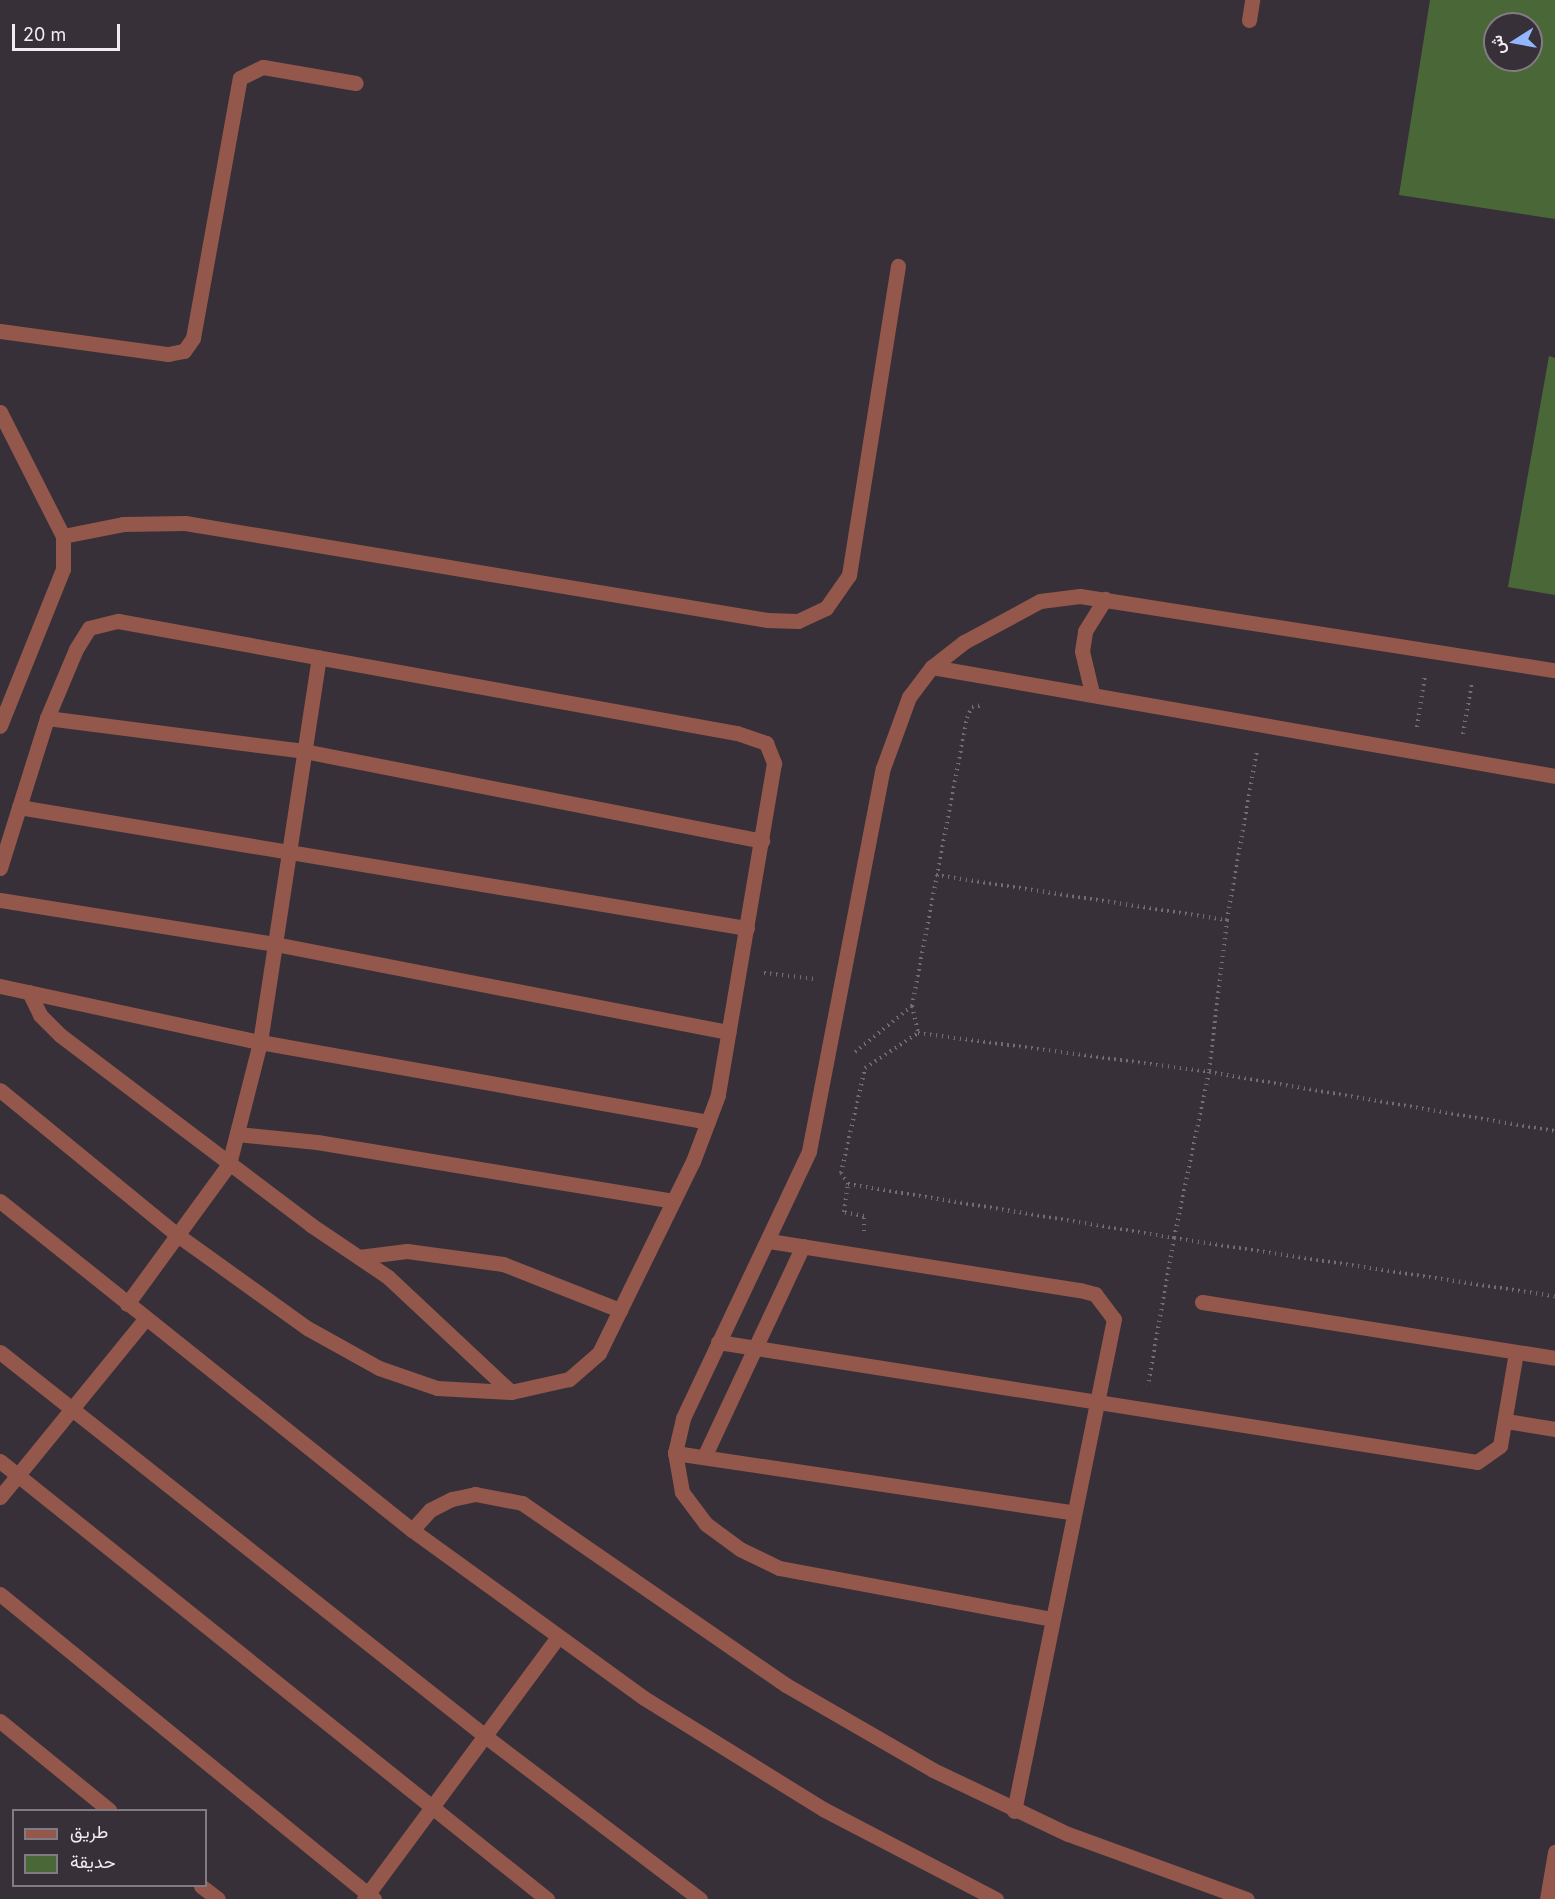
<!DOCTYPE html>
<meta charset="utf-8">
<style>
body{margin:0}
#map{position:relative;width:1555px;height:1899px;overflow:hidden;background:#373039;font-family:Inter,Vazirmatn,sans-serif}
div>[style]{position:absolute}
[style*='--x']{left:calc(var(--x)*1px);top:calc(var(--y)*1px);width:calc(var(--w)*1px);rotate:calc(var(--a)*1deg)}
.green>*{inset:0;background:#4a6837}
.path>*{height:4px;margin-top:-2px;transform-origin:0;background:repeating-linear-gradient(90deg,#736c74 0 1.5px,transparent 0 6px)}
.minor>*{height:15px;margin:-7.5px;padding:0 7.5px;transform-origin:7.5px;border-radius:7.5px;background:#93584b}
span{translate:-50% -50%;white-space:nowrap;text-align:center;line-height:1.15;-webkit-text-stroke:6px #373039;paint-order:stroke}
.legend{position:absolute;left:12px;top:1809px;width:195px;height:78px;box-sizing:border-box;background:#373039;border:2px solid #817b83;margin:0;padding:8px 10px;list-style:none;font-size:18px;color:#f1ecf2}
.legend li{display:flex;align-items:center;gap:12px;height:30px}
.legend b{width:30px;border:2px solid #817b83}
.north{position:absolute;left:1483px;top:12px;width:60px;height:60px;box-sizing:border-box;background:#373039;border:2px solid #817b83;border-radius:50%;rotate:259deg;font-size:16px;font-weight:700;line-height:24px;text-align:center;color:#f1ecf2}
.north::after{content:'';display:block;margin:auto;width:21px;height:27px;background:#93b7fd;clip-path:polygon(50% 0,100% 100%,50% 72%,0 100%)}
.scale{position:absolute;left:12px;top:24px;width:108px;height:27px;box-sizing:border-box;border:3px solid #f1ecf2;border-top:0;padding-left:8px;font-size:18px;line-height:21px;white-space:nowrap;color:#f1ecf2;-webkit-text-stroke:4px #373039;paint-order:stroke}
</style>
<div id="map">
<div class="green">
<div style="clip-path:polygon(evenodd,1430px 0,1555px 0,1555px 219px,1399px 195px,1430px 0,1495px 24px,1531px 24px,1531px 60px,1495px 60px,1495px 24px)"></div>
<div style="clip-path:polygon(1549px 356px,1555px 358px,1555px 595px,1508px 587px)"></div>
</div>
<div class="path">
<div style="--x:1417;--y:727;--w:53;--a:-81.3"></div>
<div style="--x:1463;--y:734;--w:53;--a:-80.2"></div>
<div style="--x:936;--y:875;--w:294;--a:8.8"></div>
<div style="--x:1227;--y:920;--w:153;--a:96.8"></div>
<div style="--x:1209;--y:1072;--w:170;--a:101.9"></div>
<div style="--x:1174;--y:1238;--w:385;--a:8.7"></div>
<div style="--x:1227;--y:920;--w:173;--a:-80"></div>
<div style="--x:764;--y:973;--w:52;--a:6.6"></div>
<div style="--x:912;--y:1006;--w:28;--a:77"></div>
<div style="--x:855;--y:1052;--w:73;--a:-38.9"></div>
<div style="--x:912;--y:1006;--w:293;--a:-79.2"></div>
<div style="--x:967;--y:718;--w:12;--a:-66"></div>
<div style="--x:972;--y:707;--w:11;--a:-10"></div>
<div style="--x:848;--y:1184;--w:13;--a:-122"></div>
<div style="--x:841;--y:1173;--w:108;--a:-77.1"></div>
<div style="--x:865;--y:1068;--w:64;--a:-33.4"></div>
<div style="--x:918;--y:1033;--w:294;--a:7.6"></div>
<div style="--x:1209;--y:1072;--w:351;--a:9.7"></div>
<div style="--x:864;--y:1231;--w:15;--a:-90"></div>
<div style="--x:864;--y:1216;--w:20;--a:-169"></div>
<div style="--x:844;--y:1212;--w:28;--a:-82"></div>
<div style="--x:848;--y:1184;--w:330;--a:9.4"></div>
<div style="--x:1174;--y:1238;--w:150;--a:100"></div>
</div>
<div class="minor">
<div style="--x:1249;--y:20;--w:20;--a:-81"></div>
<div style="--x:0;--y:331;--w:170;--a:7.8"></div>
<div style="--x:168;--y:354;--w:16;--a:-11"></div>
<div style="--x:184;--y:351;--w:16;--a:-55"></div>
<div style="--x:193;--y:338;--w:264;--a:-79.8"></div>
<div style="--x:240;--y:78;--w:25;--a:-26"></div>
<div style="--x:263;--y:67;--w:94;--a:9.8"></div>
<div style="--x:0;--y:412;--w:139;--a:63.1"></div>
<div style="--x:63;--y:536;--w:33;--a:90"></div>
<div style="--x:63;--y:569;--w:169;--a:111.9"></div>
<div style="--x:63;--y:536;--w:61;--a:-11.3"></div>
<div style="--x:123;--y:524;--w:62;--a:-0.9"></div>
<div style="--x:185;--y:523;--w:590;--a:9.46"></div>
<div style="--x:767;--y:620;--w:31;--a:2"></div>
<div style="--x:798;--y:621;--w:31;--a:-25"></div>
<div style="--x:826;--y:608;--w:40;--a:-55.1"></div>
<div style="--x:849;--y:575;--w:313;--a:-81"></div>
<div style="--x:932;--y:667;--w:632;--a:9.92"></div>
<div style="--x:1092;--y:693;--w:43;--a:-103.4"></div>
<div style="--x:1082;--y:651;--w:20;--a:-81"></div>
<div style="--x:1085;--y:631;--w:38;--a:-58"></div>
<div style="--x:47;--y:718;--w:259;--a:7.3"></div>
<div style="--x:304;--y:751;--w:467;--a:11.1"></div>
<div style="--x:19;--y:807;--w:738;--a:9.44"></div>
<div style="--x:0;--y:868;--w:157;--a:-72.6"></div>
<div style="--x:47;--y:718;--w:75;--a:-67.2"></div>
<div style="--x:76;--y:649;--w:25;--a:-58"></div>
<div style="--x:89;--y:628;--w:30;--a:-14"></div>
<div style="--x:118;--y:621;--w:629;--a:10.26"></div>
<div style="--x:737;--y:733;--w:31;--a:19"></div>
<div style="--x:766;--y:743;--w:22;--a:68"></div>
<div style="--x:774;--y:763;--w:337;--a:99.6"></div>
<div style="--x:718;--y:1095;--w:71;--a:110.7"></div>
<div style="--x:693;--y:1161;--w:214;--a:116.1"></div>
<div style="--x:599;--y:1353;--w:40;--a:139"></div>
<div style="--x:569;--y:1379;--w:59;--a:167.4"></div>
<div style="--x:511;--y:1392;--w:74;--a:-176.9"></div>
<div style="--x:437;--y:1388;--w:61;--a:-161"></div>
<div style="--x:379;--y:1368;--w:82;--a:-150.9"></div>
<div style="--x:307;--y:1328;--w:161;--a:-144.3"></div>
<div style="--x:176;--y:1234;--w:227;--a:-140.7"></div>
<div style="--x:0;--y:900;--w:278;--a:9.1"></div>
<div style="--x:275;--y:944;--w:462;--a:11"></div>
<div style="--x:0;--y:986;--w:266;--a:12.2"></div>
<div style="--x:260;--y:1042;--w:455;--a:10.1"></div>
<div style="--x:29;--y:992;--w:25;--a:64"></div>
<div style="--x:40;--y:1015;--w:28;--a:45"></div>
<div style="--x:60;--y:1035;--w:315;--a:37.1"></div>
<div style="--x:311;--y:1225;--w:93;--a:34"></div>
<div style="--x:388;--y:1277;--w:168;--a:43.1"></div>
<div style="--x:237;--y:1134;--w:80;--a:5.7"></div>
<div style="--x:317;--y:1142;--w:361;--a:9.4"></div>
<div style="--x:0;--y:1201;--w:527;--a:38.61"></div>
<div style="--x:412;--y:1530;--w:286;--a:35.9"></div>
<div style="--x:644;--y:1698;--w:211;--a:31.8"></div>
<div style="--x:823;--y:1809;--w:195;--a:27.5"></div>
<div style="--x:769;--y:1241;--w:315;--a:9"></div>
<div style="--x:1080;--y:1290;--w:16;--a:15"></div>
<div style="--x:1095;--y:1294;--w:31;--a:53"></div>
<div style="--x:1114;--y:1319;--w:502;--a:101.49"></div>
<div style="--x:359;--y:1257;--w:48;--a:-7.1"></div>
<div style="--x:407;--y:1251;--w:97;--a:7.7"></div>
<div style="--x:503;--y:1264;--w:126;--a:21.5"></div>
<div style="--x:1202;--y:1302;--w:357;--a:9"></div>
<div style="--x:127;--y:1304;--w:173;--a:-53.9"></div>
<div style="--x:229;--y:1164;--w:126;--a:-75.7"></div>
<div style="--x:260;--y:1042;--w:389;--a:-81.3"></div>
<div style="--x:718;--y:1342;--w:768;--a:8.98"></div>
<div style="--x:1477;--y:1462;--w:28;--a:-35"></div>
<div style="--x:1500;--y:1446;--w:95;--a:-80.3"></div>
<div style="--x:0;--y:1352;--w:619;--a:38.37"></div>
<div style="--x:485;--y:1736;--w:270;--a:37.2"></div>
<div style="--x:1506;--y:1421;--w:50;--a:9.3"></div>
<div style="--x:675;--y:1453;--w:401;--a:8.5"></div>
<div style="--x:704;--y:1457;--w:233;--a:-64.9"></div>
<div style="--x:0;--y:1461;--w:701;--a:38.69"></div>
<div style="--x:0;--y:1497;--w:230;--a:-50.8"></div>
<div style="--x:412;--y:1530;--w:27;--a:-48"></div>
<div style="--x:430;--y:1510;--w:25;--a:-27"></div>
<div style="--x:452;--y:1499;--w:24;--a:-12"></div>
<div style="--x:475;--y:1494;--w:48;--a:10.8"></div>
<div style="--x:522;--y:1503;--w:321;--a:34.6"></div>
<div style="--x:786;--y:1685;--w:170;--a:30"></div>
<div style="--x:933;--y:1770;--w:149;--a:25.4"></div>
<div style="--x:1068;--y:1834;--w:190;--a:20"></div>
<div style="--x:0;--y:1594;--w:483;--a:39.2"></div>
<div style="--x:1052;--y:1619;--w:278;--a:-169.4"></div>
<div style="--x:779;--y:1568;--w:43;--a:-154"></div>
<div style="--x:740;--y:1549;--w:42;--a:-143.7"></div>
<div style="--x:706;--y:1524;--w:40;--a:-127"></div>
<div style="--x:682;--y:1492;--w:40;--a:-100"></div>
<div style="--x:675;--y:1453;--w:36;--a:-77"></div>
<div style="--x:683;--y:1418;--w:295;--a:-64.7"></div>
<div style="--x:809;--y:1151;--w:390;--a:-79.1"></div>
<div style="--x:883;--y:768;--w:76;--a:-69.9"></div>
<div style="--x:909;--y:697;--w:38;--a:-53"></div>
<div style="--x:932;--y:667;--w:41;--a:-38"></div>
<div style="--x:964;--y:642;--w:86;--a:-28.3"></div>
<div style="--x:1040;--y:601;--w:40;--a:-7.1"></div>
<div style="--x:1080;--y:596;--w:481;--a:8.9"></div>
<div style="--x:0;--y:1721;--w:141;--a:39.2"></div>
<div style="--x:201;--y:1886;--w:21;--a:37"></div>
<div style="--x:364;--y:1899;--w:326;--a:-53.5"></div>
<div style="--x:1547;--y:1899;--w:48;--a:-80.3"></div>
</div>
<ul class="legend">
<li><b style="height:8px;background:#93584b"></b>طريق</li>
<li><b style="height:16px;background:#4a6837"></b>حديقة</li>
</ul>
<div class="north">ش</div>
<div class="scale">20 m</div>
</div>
